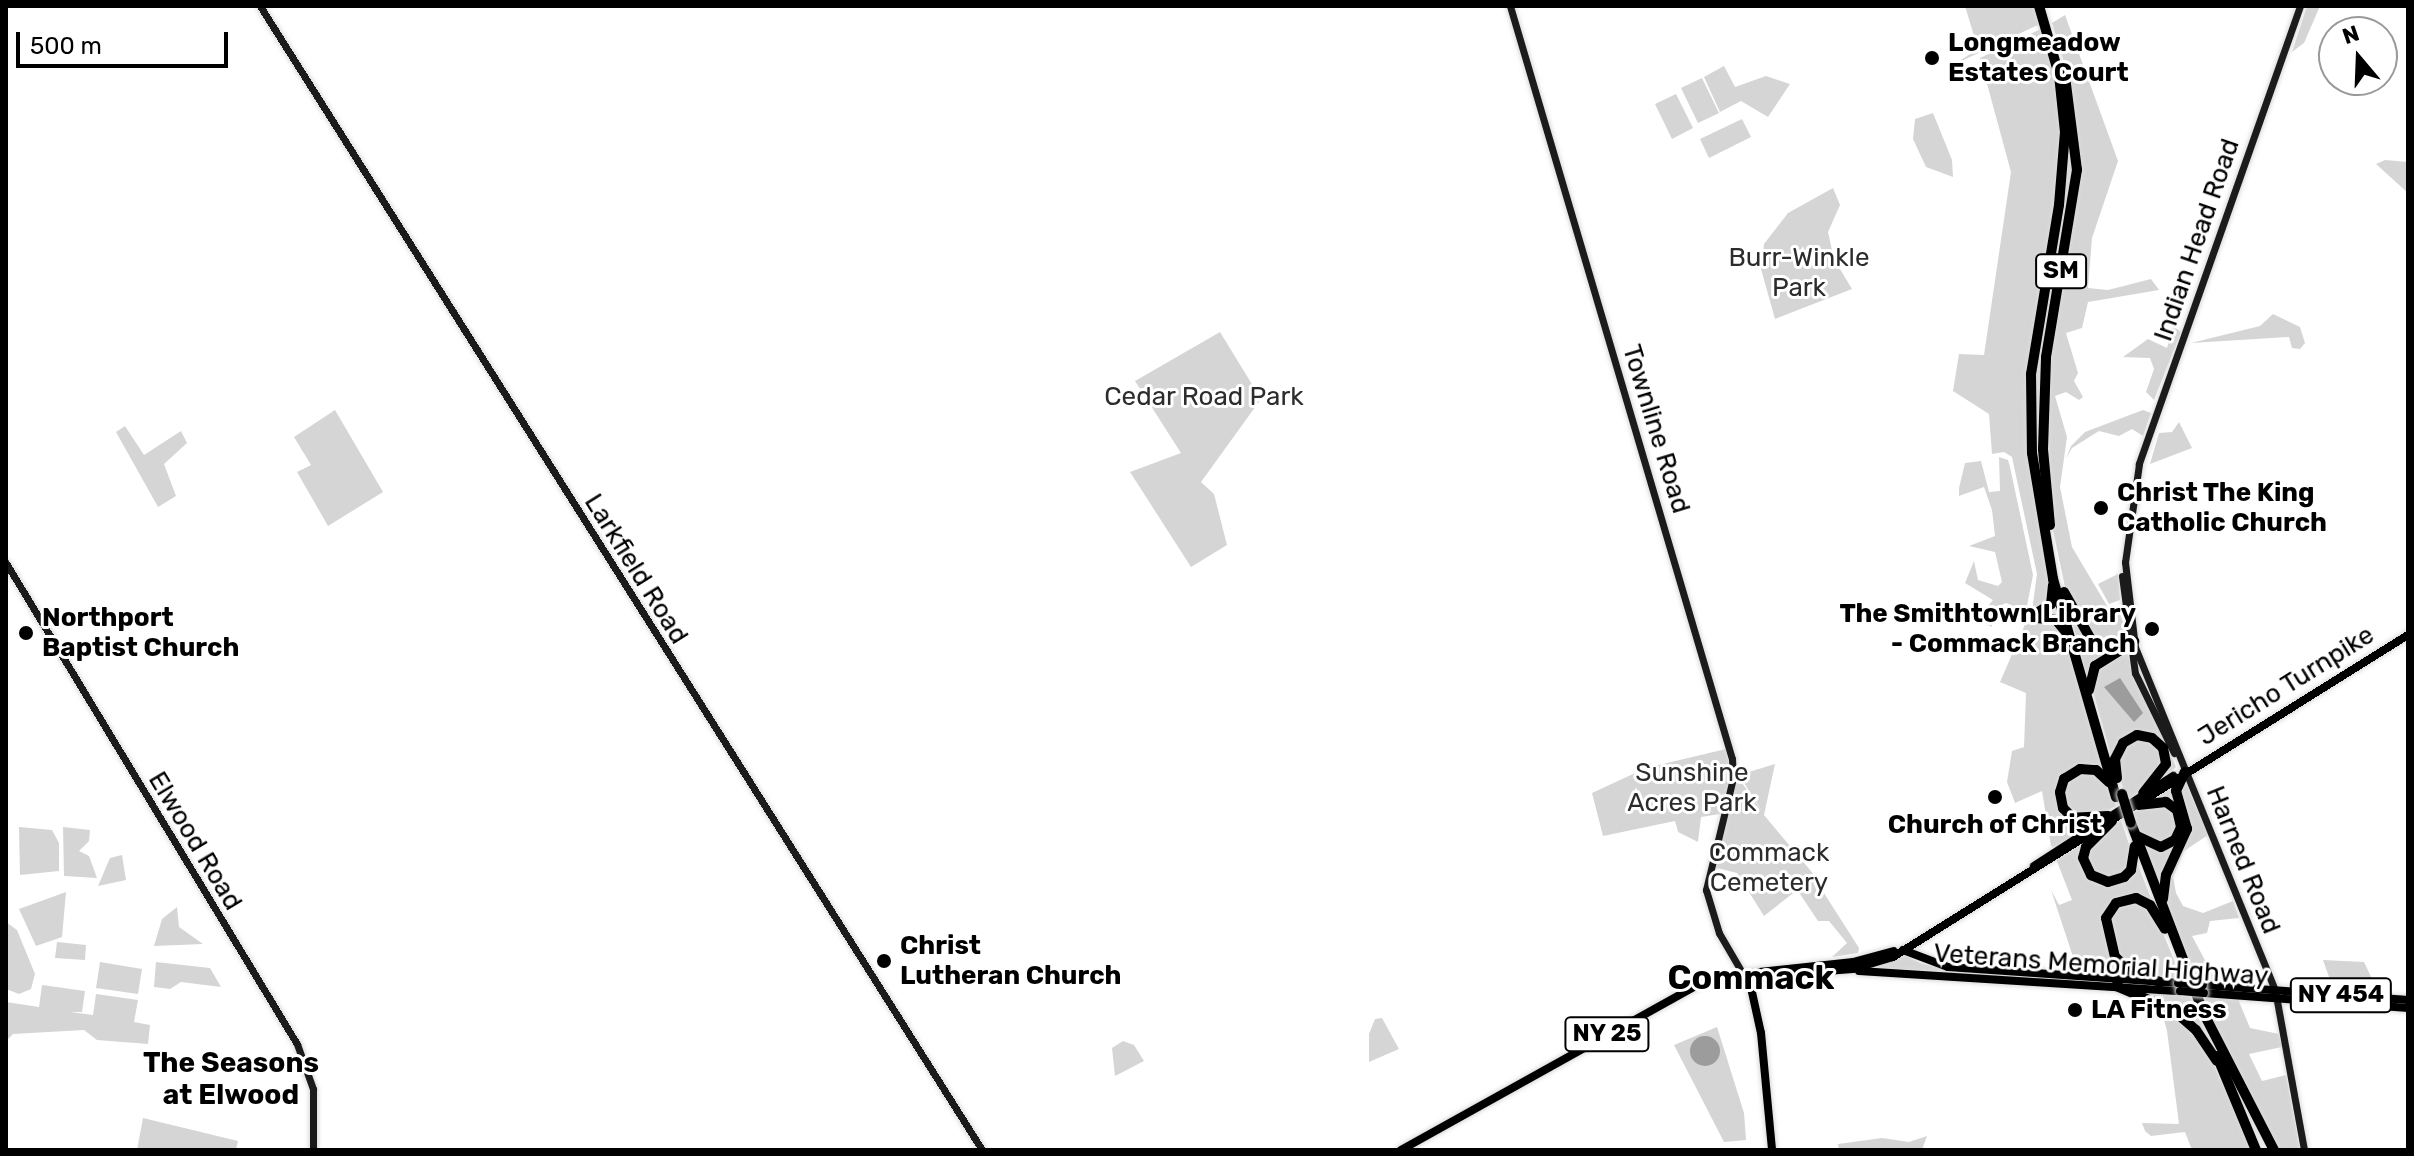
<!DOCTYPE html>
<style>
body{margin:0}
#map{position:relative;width:2414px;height:1156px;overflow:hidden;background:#fff;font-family:Rubik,sans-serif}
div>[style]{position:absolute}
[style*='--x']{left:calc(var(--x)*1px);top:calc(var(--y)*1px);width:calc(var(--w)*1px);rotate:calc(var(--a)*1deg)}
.green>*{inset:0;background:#d5d5d5}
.water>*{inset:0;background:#9c9c9c}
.round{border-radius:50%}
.roads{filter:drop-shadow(0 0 2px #dbdbdb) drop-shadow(0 0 2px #dbdbdb)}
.secondary>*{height:7px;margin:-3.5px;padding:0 3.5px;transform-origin:3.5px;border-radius:3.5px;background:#1b1b1b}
.primary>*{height:8px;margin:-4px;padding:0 4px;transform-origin:4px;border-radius:4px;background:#000}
.motorway>*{height:10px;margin:-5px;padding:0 5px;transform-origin:5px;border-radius:5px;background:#000}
.bridges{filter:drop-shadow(0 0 2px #dbdbdb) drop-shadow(0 0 2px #dbdbdb)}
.primary-bridge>*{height:8px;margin:-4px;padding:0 4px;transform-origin:4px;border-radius:4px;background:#000}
.motorway-bridge>*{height:10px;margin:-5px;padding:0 5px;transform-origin:5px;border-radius:5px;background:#000}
.dots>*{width:22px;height:22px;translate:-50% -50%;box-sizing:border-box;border:4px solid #fff;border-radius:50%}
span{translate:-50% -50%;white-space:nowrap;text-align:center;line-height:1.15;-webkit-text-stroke:6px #fff;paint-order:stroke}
.shield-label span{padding:2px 6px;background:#fff;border:2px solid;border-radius:6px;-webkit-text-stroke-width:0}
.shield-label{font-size:24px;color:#000;font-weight:700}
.poi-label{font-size:26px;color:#000;font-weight:700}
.left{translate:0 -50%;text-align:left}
.right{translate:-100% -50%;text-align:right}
.street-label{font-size:26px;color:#000}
.park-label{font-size:26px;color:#2c2c2c}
.neighbourhood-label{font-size:28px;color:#000;font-weight:700}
.district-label{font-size:34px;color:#000;font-weight:700}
.frame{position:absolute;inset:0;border:8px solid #000;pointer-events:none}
.north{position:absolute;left:2318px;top:16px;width:80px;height:80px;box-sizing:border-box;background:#fff;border:2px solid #999;border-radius:50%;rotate:341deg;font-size:22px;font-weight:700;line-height:32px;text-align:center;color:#000}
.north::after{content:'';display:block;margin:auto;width:28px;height:36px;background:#000;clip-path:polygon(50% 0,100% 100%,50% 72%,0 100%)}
.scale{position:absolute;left:16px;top:32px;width:212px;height:36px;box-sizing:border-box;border:4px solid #000;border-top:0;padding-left:10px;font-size:24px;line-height:28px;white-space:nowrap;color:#000;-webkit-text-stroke:6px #fff;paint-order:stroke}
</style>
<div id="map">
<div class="green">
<div style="clip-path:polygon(1965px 6px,2037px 6px,2042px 23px,1953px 65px,1978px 49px)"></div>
<div style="clip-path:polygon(2307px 6px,2320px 6px,2304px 43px,2292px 52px)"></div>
<div style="clip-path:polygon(2065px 15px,2118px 161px,2092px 238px,2088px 288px,2108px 290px,2151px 279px,2159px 290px,2088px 302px,2082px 328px,2066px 333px,2078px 373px,2074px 381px,2083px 397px,2079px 400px,2066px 392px,2055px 396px,2067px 437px,2060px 487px,2072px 547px,2110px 611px,2123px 615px,2124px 641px,2100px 645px,2066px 592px,2049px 511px,2045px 382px,2077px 191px,2068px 75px,2052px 23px)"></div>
<div style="clip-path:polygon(2045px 27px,2054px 62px,2063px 160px,2031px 353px,2029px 394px,2051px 577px,2050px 601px,2032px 611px,2037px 574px,2012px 457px,2004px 452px,1992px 454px,1989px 414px,1953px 391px,1959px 354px,1984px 355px,2011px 172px,1980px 58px)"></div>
<div style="clip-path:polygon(1724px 66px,1735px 87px,1766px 76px,1790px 84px,1768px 117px,1741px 101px,1720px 112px,1704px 77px)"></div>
<div style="clip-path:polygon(1702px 78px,1719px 113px,1698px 123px,1681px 88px)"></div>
<div style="clip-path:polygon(1676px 94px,1693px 128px,1672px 139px,1655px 104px)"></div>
<div style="clip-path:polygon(1933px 113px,1952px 160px,1953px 177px,1926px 167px,1913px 139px,1915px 119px)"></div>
<div style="clip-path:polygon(1742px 119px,1751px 137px,1709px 158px,1700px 139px)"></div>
<div style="clip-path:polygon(2066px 124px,2075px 162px,2052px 304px,2044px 527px,2032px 397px)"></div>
<div style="clip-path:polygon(2385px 160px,2408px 162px,2408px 193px,2376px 164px)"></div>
<div style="clip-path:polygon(1833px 188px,1840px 205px,1828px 232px,1834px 259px,1852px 289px,1775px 319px,1761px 269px,1764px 244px,1788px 213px)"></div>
<div style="clip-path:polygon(2273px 314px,2300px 327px,2305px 343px,2300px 349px,2292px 348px,2289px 337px,2191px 343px,2260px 326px)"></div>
<div style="clip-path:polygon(2173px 326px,2181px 332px,2154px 400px,2146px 392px,2154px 369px,2150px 358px,2123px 357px,2148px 339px,2167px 348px)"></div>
<div style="clip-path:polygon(1220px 332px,1261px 399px,1201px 482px,1214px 494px,1227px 545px,1191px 567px,1130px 472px,1181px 453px,1135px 381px)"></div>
<div style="clip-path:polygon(335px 410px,383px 492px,328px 526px,297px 472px,311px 465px,294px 437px)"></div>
<div style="clip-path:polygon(2143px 410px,2151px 413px,2143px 436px,2132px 429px,2119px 436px,2099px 431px,2072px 448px,2066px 459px,2071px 446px,2085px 432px)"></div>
<div style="clip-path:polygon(2179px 422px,2192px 448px,2150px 464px,2159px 433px,2172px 432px)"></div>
<div style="clip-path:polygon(125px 426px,144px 455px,181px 431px,187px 443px,164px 464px,176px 496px,158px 507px,116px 432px)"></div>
<div style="clip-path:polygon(1999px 457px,2008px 460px,2010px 467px,2033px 575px,2026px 611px,2006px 603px,1994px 608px,1992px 627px,1977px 619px,1993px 600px,1965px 583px,1974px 561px,1978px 580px,1998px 586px,2002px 582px,1995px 552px,1969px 546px,1995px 536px,1992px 510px,1984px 487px,1959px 496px,1959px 488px,1965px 463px,1981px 461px,1989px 492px,2000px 491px)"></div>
<div style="clip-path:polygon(2118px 574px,2120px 600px,2109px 604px,2098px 584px)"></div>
<div style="clip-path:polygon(2068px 606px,2092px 644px,2125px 645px,2087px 677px)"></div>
<div style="clip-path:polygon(2027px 620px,2046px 620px,2064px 629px,2108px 776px,2070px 771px,2058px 798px,2082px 822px,2094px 823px,2056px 848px,2051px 846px,2042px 791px,2015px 803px,2007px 782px,2012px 751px,2024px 747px,2026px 693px,2000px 682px)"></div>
<div style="clip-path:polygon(2126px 651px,2176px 767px,2157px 783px,2167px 755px,2140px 733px,2112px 759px,2092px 688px,2094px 670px,2113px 653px)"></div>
<div style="clip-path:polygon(2141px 737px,2159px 746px,2165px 764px,2144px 789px,2127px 800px,2118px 773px,2121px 748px)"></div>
<div style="clip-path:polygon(1726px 749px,1731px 775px,1720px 814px,1701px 817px,1698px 842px,1678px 832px,1675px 821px,1603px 836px,1592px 793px,1646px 768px)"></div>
<div style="clip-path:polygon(1775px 764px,1764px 815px,1815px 876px,1764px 916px,1737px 873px,1713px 867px,1737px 776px,1762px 811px,1739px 775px)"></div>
<div style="clip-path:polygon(2091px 769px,2111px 790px,2116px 806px,2088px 820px,2066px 809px,2062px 789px,2065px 781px)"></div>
<div style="clip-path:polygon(2178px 782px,2175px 796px,2187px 827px,2163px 883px,2161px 900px,2138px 838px,2151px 848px,2163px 848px,2179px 836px,2180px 813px,2157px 795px)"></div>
<div style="clip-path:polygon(2186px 783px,2208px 835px,2184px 851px,2173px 877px,2176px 893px,2183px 906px,2203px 913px,2233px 901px,2239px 918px,2210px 921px,2207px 933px,2192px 936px,2213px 975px,2247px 986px,2191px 980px,2164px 895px,2189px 819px,2180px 785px)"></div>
<div style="clip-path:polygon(2154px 802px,2175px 811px,2177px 834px,2165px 844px,2144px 841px,2132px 814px)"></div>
<div style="clip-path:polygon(2121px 820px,2132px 853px,2130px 869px,2112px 881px,2091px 873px,2086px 849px)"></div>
<div style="clip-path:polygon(19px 827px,52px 830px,59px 843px,59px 871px,20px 875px)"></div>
<div style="clip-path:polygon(63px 827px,90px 830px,89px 841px,79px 851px,89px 856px,97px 878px,64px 876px)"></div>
<div style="clip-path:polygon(2092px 836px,2084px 866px,2117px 883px,2135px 857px,2156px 911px,2128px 896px,2104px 924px,2110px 951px,2142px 978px,2078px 972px,2051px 890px,2059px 905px,2072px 900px,2056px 859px)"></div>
<div style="clip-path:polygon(122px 855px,126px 880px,98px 886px,110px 858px)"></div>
<div style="clip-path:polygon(1815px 879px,1859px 948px,1858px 953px,1832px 957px,1847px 943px,1829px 921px,1818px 921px,1798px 891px)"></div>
<div style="clip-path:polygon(66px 892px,62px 937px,36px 946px,19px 909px)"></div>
<div style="clip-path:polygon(2133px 898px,2155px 914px,2182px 979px,2162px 979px,2128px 967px,2108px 937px,2112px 909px)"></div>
<div style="clip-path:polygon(177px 907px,179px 927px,203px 944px,154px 946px,162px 919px)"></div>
<div style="clip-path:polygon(6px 922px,17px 930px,35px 974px,31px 989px,19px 994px,6px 989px)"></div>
<div style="clip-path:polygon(57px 942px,86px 945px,85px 960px,55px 958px)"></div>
<div style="clip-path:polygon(1904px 955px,1920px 963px,1955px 972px,1874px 968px)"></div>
<div style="clip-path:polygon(2323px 960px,2364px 962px,2379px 994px,2334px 991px)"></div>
<div style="clip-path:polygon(100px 962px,142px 969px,138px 994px,96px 988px)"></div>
<div style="clip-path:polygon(156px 962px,210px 968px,221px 987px,181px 982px,170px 989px,154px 987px)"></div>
<div style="clip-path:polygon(42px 985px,85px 991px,82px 1012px,70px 1012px,93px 1015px,96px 994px,138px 1000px,134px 1022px,150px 1025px,148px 1044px,97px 1040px,84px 1030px,13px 1034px,6px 1041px,6px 1002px,39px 1007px)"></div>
<div style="clip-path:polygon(2115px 992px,2132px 993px,2161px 1003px,2203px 1042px,2253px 1150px,2192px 1150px,2185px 1132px,2151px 1136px,2145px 1131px,2142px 1123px,2179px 1124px,2167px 1031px,2161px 1009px)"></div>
<div style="clip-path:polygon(2145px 993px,2189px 996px,2215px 1056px,2206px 1041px)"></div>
<div style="clip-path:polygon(2198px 997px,2238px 999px,2250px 1028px,2279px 1034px,2282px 1047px,2249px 1054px,2262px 1081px,2286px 1075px,2300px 1150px,2277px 1150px)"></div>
<div style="clip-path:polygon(1382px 1018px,1399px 1049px,1369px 1062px,1369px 1034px,1375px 1019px)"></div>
<div style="clip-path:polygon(1717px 1027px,1744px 1113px,1746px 1140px,1724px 1142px,1674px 1045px)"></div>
<div style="clip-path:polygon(1123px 1041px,1134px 1045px,1144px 1061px,1115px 1076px,1112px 1048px)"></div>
<div style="clip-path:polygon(143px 1118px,238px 1141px,236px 1150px,137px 1150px)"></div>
<div style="clip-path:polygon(1927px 1136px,1922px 1150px,1839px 1150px,1838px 1144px,1882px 1138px,1909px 1142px)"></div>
</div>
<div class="water">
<div style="clip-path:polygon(2120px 678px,2143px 713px,2134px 722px,2104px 687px)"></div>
<div class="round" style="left:1690px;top:1036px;width:30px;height:30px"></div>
</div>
<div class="roads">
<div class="secondary">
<div style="--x:260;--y:6;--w:1353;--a:57.74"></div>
<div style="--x:1510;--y:6;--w:785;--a:73.57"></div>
<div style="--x:1732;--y:759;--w:19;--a:87"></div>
<div style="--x:1733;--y:778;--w:115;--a:103.6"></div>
<div style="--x:1706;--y:890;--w:45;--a:73.2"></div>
<div style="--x:1719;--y:933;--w:48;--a:59.7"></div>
<div style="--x:2300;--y:6;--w:485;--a:109.4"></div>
<div style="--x:2139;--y:464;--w:99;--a:98.1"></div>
<div style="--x:2125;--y:562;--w:86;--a:83.3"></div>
<div style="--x:2135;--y:647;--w:370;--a:67.8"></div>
<div style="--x:2275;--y:990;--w:163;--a:79.7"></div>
<div style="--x:6;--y:563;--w:562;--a:58.83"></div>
<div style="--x:297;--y:1044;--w:48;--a:70.4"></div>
<div style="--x:313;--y:1089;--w:61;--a:90"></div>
<div style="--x:2122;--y:576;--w:98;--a:82.4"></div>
<div style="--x:2135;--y:673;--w:89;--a:64"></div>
</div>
<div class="primary">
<div style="--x:2034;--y:866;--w:166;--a:-32.9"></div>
<div style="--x:1903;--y:950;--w:48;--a:20.7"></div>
<div style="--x:1948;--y:967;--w:231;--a:4"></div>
<div style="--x:1859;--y:971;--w:322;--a:3.6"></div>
<div style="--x:1750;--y:973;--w:104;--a:-6.1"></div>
<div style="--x:1853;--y:962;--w:42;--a:-15"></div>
<div style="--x:1748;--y:974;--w:60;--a:77.6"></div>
<div style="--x:1761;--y:1033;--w:118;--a:84.6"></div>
<div style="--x:2203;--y:985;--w:206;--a:4.2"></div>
<div style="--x:2204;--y:993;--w:205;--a:4.2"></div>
<div style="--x:1401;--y:1150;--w:349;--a:-29.1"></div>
<div style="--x:1706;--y:980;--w:147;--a:-4.3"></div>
<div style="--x:1853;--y:969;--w:42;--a:-16.7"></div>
<div style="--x:1893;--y:957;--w:607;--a:-32.02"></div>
</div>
<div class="motorway">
<div style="--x:2039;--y:6;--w:72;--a:73.8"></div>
<div style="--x:2059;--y:75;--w:57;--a:84"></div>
<div style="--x:2065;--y:132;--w:73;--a:94.7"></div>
<div style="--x:2059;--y:205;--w:171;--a:99.4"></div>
<div style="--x:2031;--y:374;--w:79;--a:89.3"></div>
<div style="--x:2032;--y:453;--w:128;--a:80.5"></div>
<div style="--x:2053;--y:579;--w:227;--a:73.9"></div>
<div style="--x:2050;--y:525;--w:76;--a:-95.3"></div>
<div style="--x:2043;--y:449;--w:92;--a:-88.1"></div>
<div style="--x:2046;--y:357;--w:190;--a:-80.6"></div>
<div style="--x:2077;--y:170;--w:102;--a:-97.3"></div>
<div style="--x:2064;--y:592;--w:59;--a:60.4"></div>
<div style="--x:2093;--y:643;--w:16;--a:14"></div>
<div style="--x:2109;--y:647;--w:26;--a:-13"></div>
<div style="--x:2035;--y:614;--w:19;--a:-32"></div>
<div style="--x:2051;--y:604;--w:19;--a:-84"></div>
<div style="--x:2027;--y:617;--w:29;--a:6"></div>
<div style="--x:2056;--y:620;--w:17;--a:50"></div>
<div style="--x:2089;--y:690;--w:25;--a:-76"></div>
<div style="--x:2095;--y:666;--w:28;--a:-32"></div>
<div style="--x:2117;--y:778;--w:19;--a:-96"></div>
<div style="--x:2115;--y:759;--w:18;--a:-63"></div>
<div style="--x:2123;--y:743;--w:16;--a:-30"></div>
<div style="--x:2137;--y:735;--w:15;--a:11"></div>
<div style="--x:2152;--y:738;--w:15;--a:42"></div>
<div style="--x:2163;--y:748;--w:16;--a:79"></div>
<div style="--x:2166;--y:764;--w:37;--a:128"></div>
<div style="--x:2108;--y:816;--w:35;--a:177"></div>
<div style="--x:2073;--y:818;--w:14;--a:-135"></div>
<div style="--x:2063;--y:808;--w:16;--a:-101"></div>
<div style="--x:2060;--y:792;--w:14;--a:-73"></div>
<div style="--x:2064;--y:779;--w:19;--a:-32"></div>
<div style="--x:2080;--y:769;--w:16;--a:4"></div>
<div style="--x:2096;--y:770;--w:18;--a:43"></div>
<div style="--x:2112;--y:821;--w:37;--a:135"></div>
<div style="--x:2086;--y:847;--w:11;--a:105"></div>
<div style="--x:2083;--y:858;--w:19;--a:65"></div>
<div style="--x:2091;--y:875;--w:18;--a:22"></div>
<div style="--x:2108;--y:882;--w:17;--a:-17"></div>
<div style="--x:2124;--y:877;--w:10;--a:-45"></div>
<div style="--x:2131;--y:870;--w:24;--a:-81"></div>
<div style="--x:2131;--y:823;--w:202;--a:69.1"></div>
<div style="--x:2203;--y:1012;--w:155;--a:62.8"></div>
<div style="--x:2137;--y:836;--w:26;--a:25"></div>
<div style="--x:2161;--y:847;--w:16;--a:-27"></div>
<div style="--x:2175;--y:840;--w:14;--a:-65"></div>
<div style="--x:2181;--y:827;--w:17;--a:-103"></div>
<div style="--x:2177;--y:810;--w:14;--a:-144"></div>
<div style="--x:2166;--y:802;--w:28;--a:174"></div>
<div style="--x:2163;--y:899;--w:24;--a:-83"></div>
<div style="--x:2166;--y:875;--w:51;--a:-65.5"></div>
<div style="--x:2187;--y:829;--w:40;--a:-106"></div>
<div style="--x:2176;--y:791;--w:21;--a:-65"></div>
<div style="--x:2160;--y:982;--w:28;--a:-162"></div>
<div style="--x:2133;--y:973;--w:24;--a:-138"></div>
<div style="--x:2115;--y:957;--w:40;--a:-103"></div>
<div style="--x:2106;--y:918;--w:18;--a:-56"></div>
<div style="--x:2116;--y:903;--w:21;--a:-14"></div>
<div style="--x:2136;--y:898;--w:16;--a:27"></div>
<div style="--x:2150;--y:905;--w:28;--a:58"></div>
<div style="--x:2116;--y:986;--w:62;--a:22.8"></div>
<div style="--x:2173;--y:1010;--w:30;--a:41"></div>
<div style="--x:2196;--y:1030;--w:37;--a:56"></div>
<div style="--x:2217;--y:1056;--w:102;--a:67.5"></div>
</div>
</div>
<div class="bridges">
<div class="primary-bridge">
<div style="--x:2178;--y:983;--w:25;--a:5"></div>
<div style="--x:2180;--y:991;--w:24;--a:5"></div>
</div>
<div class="motorway-bridge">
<div style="--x:2122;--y:794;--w:30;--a:73"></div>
</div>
</div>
<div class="dots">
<div style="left:1932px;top:58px;background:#000"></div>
<div style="left:2101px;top:508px;background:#000"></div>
<div style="left:2152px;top:629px;background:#000"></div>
<div style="left:26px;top:633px;background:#000"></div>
<div style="left:1995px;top:797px;background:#000"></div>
<div style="left:884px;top:961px;background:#000"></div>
<div style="left:2075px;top:1010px;background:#000"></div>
</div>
<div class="shield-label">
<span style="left:2061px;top:271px">SM</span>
<span style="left:2341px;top:995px">NY 454</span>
<span style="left:1607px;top:1034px">NY 25</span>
</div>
<div class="poi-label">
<span class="left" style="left:1948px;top:58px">Longmeadow<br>Estates Court</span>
<span class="left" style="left:2117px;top:508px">Christ The King<br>Catholic Church</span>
<span class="right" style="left:2136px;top:629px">The Smithtown Library<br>- Commack Branch</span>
<span class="left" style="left:42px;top:633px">Northport<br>Baptist Church</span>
<span style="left:1995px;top:825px">Church of Christ</span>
<span class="left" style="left:900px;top:961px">Christ<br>Lutheran Church</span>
<span class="left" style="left:2091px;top:1010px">LA Fitness</span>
</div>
<div class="street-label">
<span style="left:2197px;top:240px;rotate:-71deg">Indian Head Road</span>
<span style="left:1656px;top:429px;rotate:73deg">Townline Road</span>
<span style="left:636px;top:569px;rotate:58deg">Larkfield Road</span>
<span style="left:2286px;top:686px;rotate:-32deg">Jericho Turnpike</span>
<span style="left:195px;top:841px;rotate:59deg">Elwood Road</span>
<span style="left:2243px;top:860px;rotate:68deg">Harned Road</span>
<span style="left:2101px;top:965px;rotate:4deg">Veterans Memorial Highway</span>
</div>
<div class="park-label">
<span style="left:1799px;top:273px">Burr-Winkle<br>Park</span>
<span style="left:1204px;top:397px">Cedar Road Park</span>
<span style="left:1692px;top:788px">Sunshine<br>Acres Park</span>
<span style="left:1769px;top:868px">Commack<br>Cemetery</span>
</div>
<div class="neighbourhood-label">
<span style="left:231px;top:1079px">The Seasons<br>at Elwood</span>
</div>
<div class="district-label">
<span style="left:1751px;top:978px">Commack</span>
</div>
<div class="frame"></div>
<div class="north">N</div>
<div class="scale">500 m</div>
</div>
